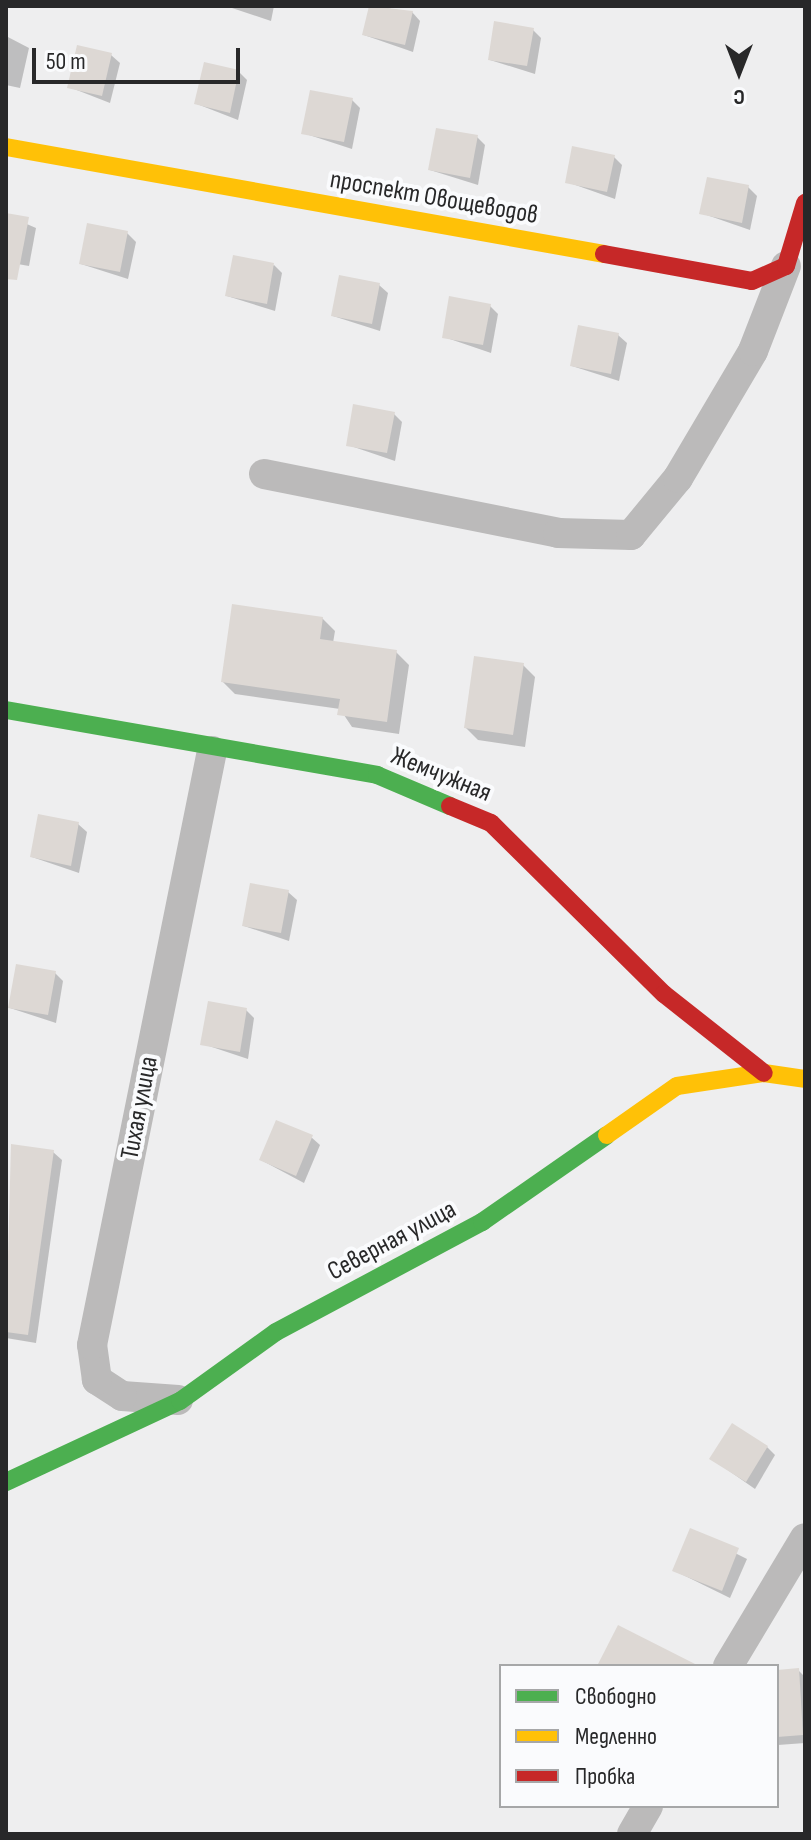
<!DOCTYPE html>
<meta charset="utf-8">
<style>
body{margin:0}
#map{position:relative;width:811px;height:1840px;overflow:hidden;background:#eeeeef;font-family:"Sofia Sans Condensed",sans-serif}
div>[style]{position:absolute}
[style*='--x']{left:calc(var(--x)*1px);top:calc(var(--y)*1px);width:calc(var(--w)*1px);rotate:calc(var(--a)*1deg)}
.shadow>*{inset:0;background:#0003}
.building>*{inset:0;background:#ddd8d4}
.street>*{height:30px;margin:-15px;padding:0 15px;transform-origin:15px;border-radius:15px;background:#bbbaba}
.fast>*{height:18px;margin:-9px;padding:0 9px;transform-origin:9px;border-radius:9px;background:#4caf50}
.slow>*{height:18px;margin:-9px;padding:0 9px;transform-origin:9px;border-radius:9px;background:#ffc107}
.jam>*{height:18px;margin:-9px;padding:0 9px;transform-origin:9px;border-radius:9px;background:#c62828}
span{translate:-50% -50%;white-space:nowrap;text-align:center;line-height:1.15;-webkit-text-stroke:8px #fafbfd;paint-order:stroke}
.street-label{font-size:26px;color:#282829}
.frame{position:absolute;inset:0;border:8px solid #282829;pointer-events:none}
.legend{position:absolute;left:499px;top:1664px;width:280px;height:144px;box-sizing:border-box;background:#fafbfd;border:2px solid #a6a7a8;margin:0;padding:10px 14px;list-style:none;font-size:24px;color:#282829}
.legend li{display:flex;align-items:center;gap:16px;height:40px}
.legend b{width:40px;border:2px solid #a6a7a8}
.north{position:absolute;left:699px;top:32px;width:80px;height:80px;-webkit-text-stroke:6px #fafbfd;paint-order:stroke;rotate:180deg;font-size:22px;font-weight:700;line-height:32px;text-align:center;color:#282829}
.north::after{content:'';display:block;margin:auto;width:28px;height:36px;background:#282829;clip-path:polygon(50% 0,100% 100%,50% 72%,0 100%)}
.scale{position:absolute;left:32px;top:48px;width:208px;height:36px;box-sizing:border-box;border:4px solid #282829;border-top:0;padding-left:10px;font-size:24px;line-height:28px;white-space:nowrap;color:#282829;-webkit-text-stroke:6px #fafbfd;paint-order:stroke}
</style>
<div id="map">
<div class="shadow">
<div style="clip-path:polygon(226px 6px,274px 6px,271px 21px)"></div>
<div style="clip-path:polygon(371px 6px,412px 12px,420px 21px,413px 52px,364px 35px)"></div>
<div style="clip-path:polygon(533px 30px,541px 38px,535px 74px,490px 60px)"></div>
<div style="clip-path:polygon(6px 36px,29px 48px,20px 88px,6px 85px)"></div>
<div style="clip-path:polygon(111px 55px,120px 63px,110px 103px,69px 87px)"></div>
<div style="clip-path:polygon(238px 71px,247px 80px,238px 120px,197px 104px)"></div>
<div style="clip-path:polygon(352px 100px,360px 108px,352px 149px,303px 133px)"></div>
<div style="clip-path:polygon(477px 137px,485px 145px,478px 185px,430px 170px)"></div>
<div style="clip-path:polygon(614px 157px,622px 165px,615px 199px,567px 182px)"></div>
<div style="clip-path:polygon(748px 187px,757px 196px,750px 230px,701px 213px)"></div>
<div style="clip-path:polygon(6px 215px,36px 228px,29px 266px,6px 262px)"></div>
<div style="clip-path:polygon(127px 233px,136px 242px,128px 279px,81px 264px)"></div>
<div style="clip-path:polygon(274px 265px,282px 273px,275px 311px,227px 296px)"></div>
<div style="clip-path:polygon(379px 285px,388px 293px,380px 331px,333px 316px)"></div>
<div style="clip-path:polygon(490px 306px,498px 314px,491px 353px,444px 337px)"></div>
<div style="clip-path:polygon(618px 335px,627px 343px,619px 381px,572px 366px)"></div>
<div style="clip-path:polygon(394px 414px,402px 422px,395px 461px,348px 445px)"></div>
<div style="clip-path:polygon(322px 618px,335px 631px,333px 643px,396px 652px,409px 665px,399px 734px,352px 727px,340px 709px,235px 694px,223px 682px)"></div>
<div style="clip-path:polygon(523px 665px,535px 677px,525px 747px,478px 740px,466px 728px)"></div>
<div style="clip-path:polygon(78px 824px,87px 832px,79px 873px,32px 857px)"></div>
<div style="clip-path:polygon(288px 892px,297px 900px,289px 941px,244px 926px)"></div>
<div style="clip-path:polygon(55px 973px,63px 981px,56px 1023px,10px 1008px)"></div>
<div style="clip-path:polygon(246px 1010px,254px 1018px,248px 1059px,203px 1044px)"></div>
<div style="clip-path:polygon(311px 1137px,320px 1145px,304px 1183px,261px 1160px)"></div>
<div style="clip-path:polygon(13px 1146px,53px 1152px,62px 1160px,36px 1343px,6px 1338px)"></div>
<div style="clip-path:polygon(767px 1447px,775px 1455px,755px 1489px,712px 1459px)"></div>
<div style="clip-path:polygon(691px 1531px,747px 1559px,730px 1598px,675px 1571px)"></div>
<div style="clip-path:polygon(798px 1670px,805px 1677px,805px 1743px,778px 1745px,777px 1672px)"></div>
</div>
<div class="building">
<div style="clip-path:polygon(369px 6px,413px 11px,405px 45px,362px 35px)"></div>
<div style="clip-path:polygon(494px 21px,534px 28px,527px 66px,488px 60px)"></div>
<div style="clip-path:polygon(77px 45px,112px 53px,102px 96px,67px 88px)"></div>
<div style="clip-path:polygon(204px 62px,239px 70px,230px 113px,194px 104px)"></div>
<div style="clip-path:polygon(310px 90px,353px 98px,344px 142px,301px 134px)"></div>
<div style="clip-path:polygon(436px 128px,478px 135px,470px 178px,428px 170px)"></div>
<div style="clip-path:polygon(572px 146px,615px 155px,607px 192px,565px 183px)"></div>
<div style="clip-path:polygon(707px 177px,749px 185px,742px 223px,699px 214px)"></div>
<div style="clip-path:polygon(6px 213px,29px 217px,17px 280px,6px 279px)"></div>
<div style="clip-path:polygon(87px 223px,128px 231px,120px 272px,79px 264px)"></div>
<div style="clip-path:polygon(233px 255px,274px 263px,267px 304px,225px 296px)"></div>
<div style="clip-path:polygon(339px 275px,380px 283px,372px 324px,331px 316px)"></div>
<div style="clip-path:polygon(449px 296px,491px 304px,483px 345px,442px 338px)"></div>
<div style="clip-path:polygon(578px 325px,619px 333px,611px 374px,570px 366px)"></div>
<div style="clip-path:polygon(353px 404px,395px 412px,387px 453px,346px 446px)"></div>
<div style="clip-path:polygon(232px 604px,323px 617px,320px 639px,397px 650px,387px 722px,337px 715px,340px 699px,221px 682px)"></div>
<div style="clip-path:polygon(474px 656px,524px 663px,513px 735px,464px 728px)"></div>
<div style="clip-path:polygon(38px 814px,79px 822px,71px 866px,30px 857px)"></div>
<div style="clip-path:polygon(250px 883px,289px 890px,281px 933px,242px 926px)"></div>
<div style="clip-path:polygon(16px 964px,56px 971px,48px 1015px,8px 1008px)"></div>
<div style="clip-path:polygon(208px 1001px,247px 1008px,240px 1052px,200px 1045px)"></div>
<div style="clip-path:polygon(276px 1120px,313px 1135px,296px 1176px,259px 1160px)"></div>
<div style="clip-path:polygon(11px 1144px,54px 1150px,28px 1335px,6px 1332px)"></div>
<div style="clip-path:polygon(732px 1423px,768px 1446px,746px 1482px,709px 1459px)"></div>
<div style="clip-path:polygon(690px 1528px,739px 1548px,722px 1591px,672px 1571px)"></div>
<div style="clip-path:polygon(618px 1625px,699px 1666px,597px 1666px)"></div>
<div style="clip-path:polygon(799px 1668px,803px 1735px,777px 1737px,777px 1670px)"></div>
</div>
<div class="street">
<div style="--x:264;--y:474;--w:300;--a:11.3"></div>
<div style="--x:558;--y:533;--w:73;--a:1.6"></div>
<div style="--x:631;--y:535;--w:74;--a:-50.5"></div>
<div style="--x:678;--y:478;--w:147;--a:-59.4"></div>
<div style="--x:753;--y:351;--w:91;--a:-68.8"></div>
<div style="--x:178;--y:1400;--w:56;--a:-175.9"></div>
<div style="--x:122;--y:1396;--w:30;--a:-147"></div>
<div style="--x:97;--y:1380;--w:35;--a:-98"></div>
<div style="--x:92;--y:1345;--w:606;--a:-78.58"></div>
<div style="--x:728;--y:1666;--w:149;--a:-59"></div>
<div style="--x:632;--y:1834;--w:32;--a:-60"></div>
</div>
<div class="fast">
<div style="--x:6;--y:710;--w:377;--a:9.9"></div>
<div style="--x:377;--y:775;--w:79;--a:23"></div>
<div style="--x:6;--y:1482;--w:192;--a:-25"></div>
<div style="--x:180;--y:1401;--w:118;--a:-35.7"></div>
<div style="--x:276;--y:1332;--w:234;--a:-28.1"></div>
<div style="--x:482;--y:1222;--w:152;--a:-34.8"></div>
</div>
<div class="slow">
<div style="--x:6;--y:147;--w:607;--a:10.14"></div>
<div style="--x:607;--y:1135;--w:85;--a:-35"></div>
<div style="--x:677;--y:1086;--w:88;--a:-8.5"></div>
<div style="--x:764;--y:1073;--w:41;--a:8.3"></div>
</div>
<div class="jam">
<div style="--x:604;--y:254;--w:150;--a:10.3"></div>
<div style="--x:752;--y:281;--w:37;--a:-24"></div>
<div style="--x:786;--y:266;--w:66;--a:-73.2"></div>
<div style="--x:450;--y:806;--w:44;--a:22.5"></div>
<div style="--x:491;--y:823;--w:243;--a:44.7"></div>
<div style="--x:664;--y:994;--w:127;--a:38.3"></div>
</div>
<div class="street-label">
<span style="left:434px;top:198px;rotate:10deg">проспект Овощеводов</span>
<span style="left:441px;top:775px;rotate:22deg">Жемчужная</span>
<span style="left:140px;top:1108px;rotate:-79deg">Тихая улица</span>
<span style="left:392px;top:1241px;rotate:-28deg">Северная улица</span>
</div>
<div class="frame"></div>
<ul class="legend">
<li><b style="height:10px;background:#4caf50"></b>Свободно</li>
<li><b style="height:10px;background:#ffc107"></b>Медленно</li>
<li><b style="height:10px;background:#c62828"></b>Пробка</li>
</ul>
<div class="north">С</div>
<div class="scale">50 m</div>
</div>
